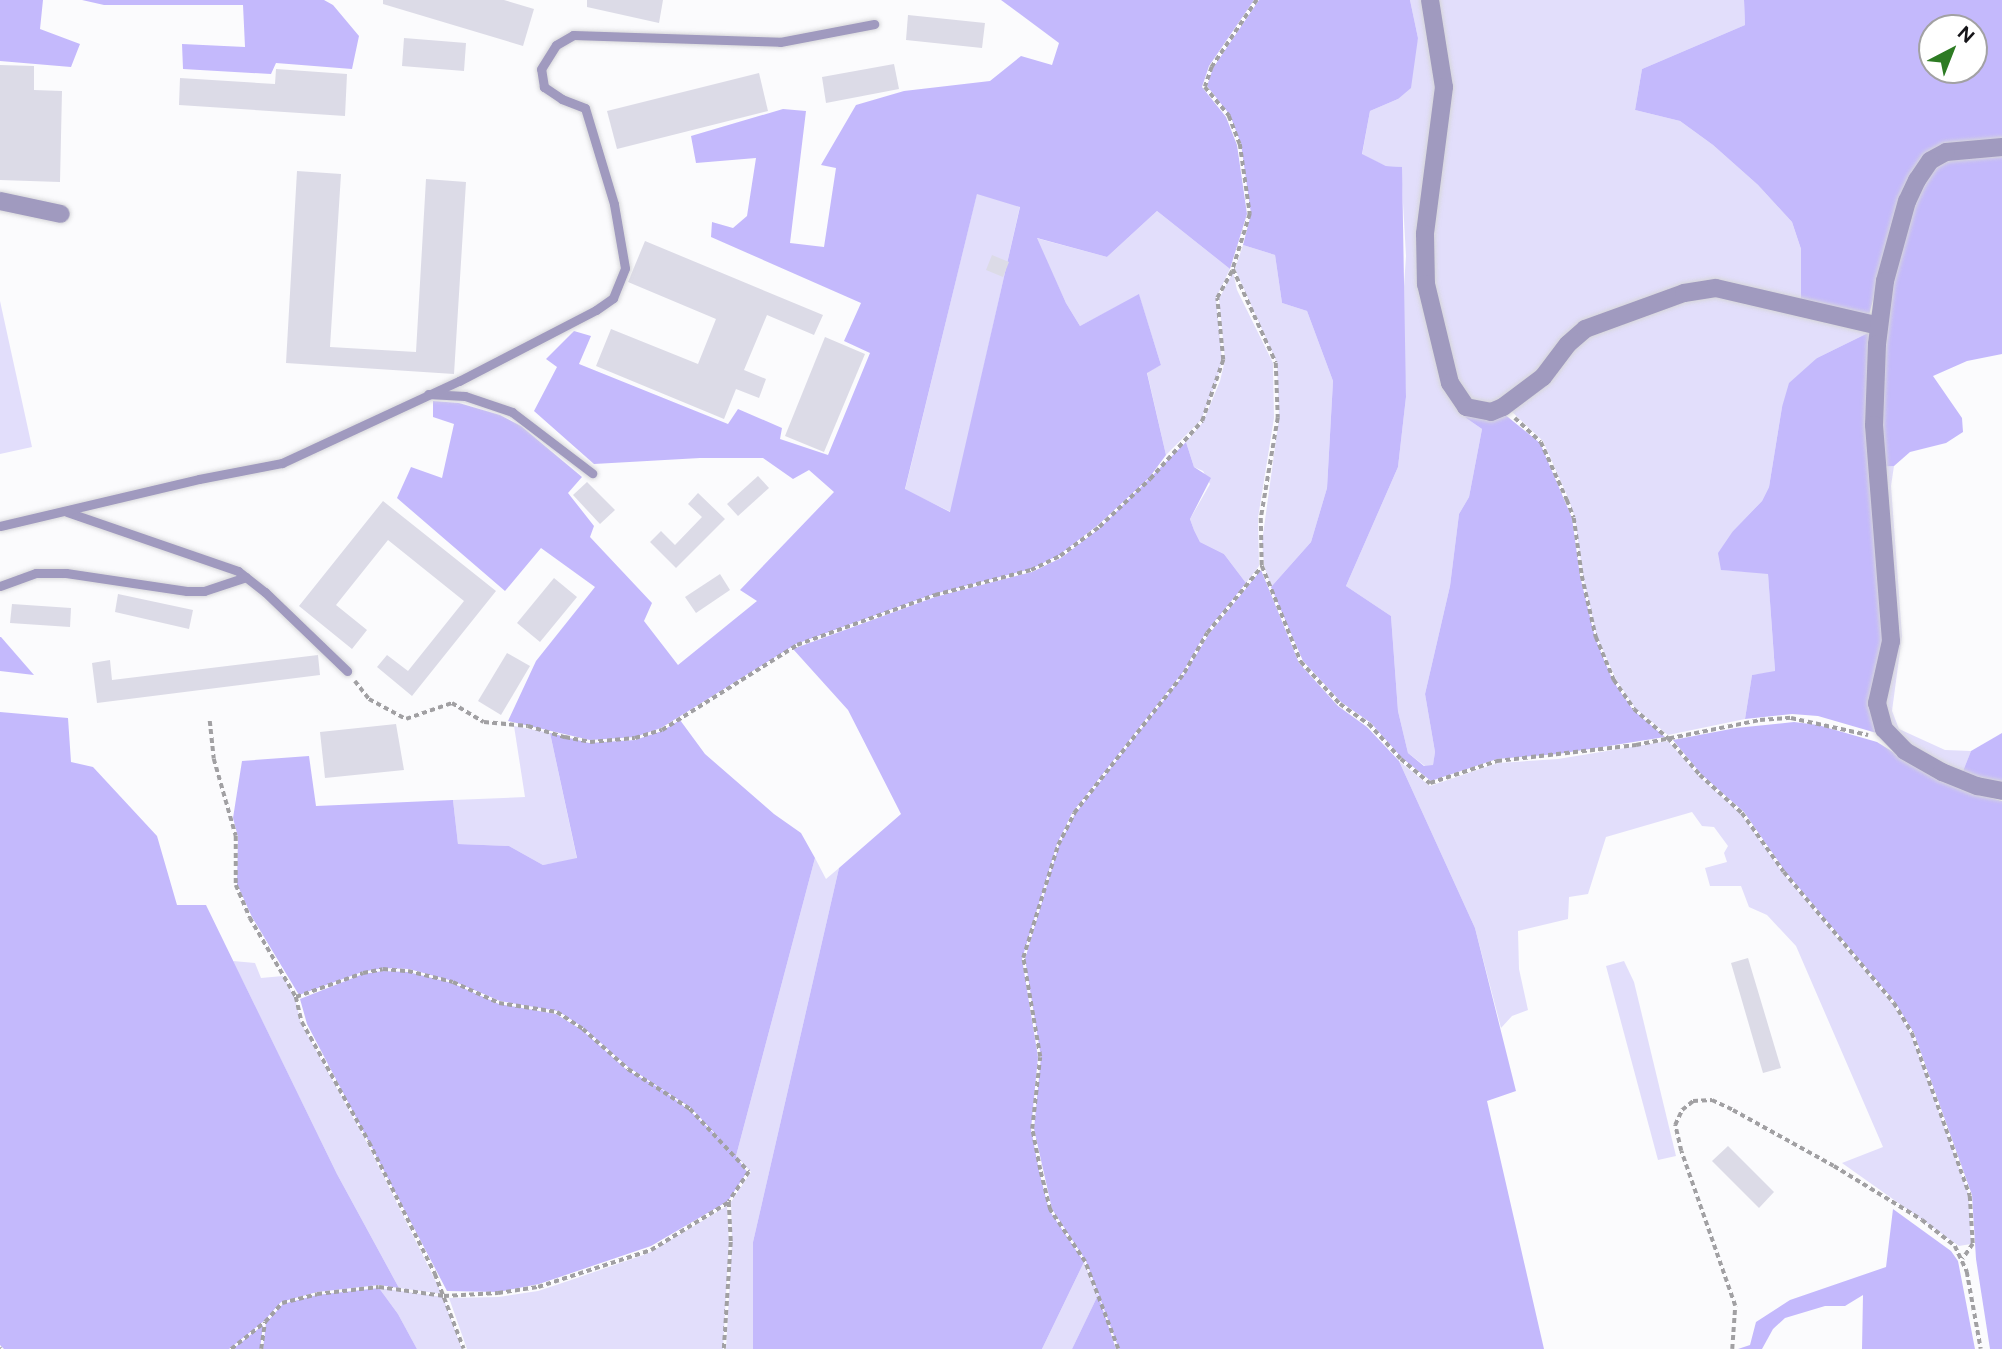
<!DOCTYPE html>
<style>
body{margin:0}
#map{position:relative;width:2002px;height:1349px;overflow:hidden;background:#fbfbfd;font-family:Figtree,sans-serif}
div>[style]{position:absolute}
[style*='--x']{left:calc(var(--x)*1px);top:calc(var(--y)*1px);width:calc(var(--w)*1px);rotate:calc(var(--a)*1deg)}
.green>*{inset:0;background:#e2defb}
.forest>*{inset:0;background:#c4b9fc}
.building>*{inset:0;background:#dcdbe7}
.path>*{height:3.5px;margin-top:-1.75px;transform-origin:0;background:repeating-linear-gradient(90deg,#a1a0a3 0 5px,transparent 0 8.5px)}
.roads{filter:drop-shadow(0 0 2px #d6d6d9) drop-shadow(0 0 2px #d6d6d9)}
.service>*{height:9px;margin:-4.5px;padding:0 4.5px;transform-origin:4.5px;border-radius:4.5px;background:#a09abf}
.minor>*{height:18px;margin:-9px;padding:0 9px;transform-origin:9px;border-radius:9px;background:#a09abf}
span{translate:-50% -50%;white-space:nowrap;text-align:center;line-height:1.15;-webkit-text-stroke:5px #fff;paint-order:stroke}
.north{position:absolute;left:1918px;top:14px;width:70px;height:70px;box-sizing:border-box;background:#fff;border:2px solid #a2a1a3;border-radius:50%;rotate:42deg;font-size:19px;font-weight:700;line-height:28px;text-align:center;color:#161519}
.north::after{content:'';display:block;margin:auto;width:24px;height:32px;background:#2d7b23;clip-path:polygon(50% 0,100% 100%,50% 72%,0 100%)}
</style>
<div id="map">
<div class="green">
<div style="clip-path:polygon(1410px 0,1425px 0,1440px 92px,1421px 235px,1466px 418px,1482px 429px,1469px 497px,1459px 514px,1450px 586px,1425px 694px,1435px 752px,1433px 766px,1425px 766px,1408px 753px,1398px 711px,1391px 616px,1346px 586px,1398px 467px,1406px 397px,1402px 317px,1406px 256px,1401px 167px,1386px 166px,1362px 155px,1370px 111px,1398px 99px,1418px 38px)"></div>
<div style="clip-path:polygon(1433px 0,1744px 0,1745px 25px,1642px 69px,1635px 110px,1680px 121px,1713px 145px,1758px 185px,1792px 222px,1801px 249px,1801px 306px,1737px 290px,1615px 312px,1490px 409px,1460px 396px,1428px 261px,1441px 152px)"></div>
<div style="clip-path:polygon(977px 193px,1020px 206px,951px 512px,905px 490px)"></div>
<div style="clip-path:polygon(1157px 211px,1230px 269px,1216px 298px,1222px 360px,1217px 380px,1201px 420px,1166px 455px,1147px 372px,1161px 365px,1139px 295px,1080px 326px,1066px 303px,1036px 238px,1107px 257px)"></div>
<div style="clip-path:polygon(1243px 245px,1275px 255px,1282px 303px,1307px 311px,1333px 381px,1327px 488px,1311px 542px,1271px 587px,1264px 565px,1262px 542px,1279px 418px,1277px 363px,1235px 269px)"></div>
<div style="clip-path:polygon(1233px 272px,1237px 290px,1273px 363px,1274px 418px,1258px 518px,1259px 566px,1246px 583px,1224px 554px,1200px 542px,1194px 530px,1190px 519px,1210px 484px,1203px 471px,1194px 467px,1186px 442px,1203px 422px,1220px 381px,1225px 360px,1219px 299px)"></div>
<div style="clip-path:polygon(1700px 297px,1720px 297px,1872px 331px,1817px 358px,1782px 407px,1769px 487px,1762px 501px,1733px 531px,1722px 570px,1768px 573px,1775px 672px,1752px 675px,1745px 719px,1668px 735px,1635px 708px,1616px 679px,1597px 637px,1583px 576px,1575px 518px,1569px 500px,1543px 441px,1510px 410px,1586px 333px)"></div>
<div style="clip-path:polygon(0 301px,32px 447px,0 454px)"></div>
<div style="clip-path:polygon(1894px 466px,1891px 486px,1902px 636px,1892px 711px,1899px 729px,1945px 750px,1971px 751px,1961px 776px,1908px 748px,1883px 714px,1881px 467px)"></div>
<div style="clip-path:polygon(514px 726px,550px 733px,577px 859px,543px 865px,509px 846px,458px 844px,453px 800px,525px 797px)"></div>
<div style="clip-path:polygon(1668px 741px,1699px 776px,1741px 814px,1783px 873px,1893px 1004px,1911px 1034px,1969px 1196px,1971px 1244px,1959px 1246px,1842px 1163px,1883px 1147px,1796px 946px,1767px 915px,1749px 907px,1741px 886px,1710px 886px,1705px 868px,1727px 862px,1724px 853px,1728px 846px,1714px 827px,1702px 826px,1692px 812px,1606px 837px,1588px 894px,1569px 897px,1568px 919px,1518px 931px,1519px 969px,1528px 1010px,1512px 1016px,1501px 1028px,1475px 928px,1399px 761px,1430px 786px,1498px 763px,1558px 759px)"></div>
<div style="clip-path:polygon(815px 858px,826px 879px,839px 868px,753px 1242px,753px 1349px,726px 1349px,732px 1242px,731px 1202px,751px 1172px,736px 1156px)"></div>
<div style="clip-path:polygon(233px 961px,255px 963px,261px 978px,283px 976px,295px 998px,301px 1023px,367px 1143px,442px 1294px,399px 1288px,337px 1174px)"></div>
<div style="clip-path:polygon(1624px 961px,1634px 982px,1676px 1156px,1658px 1160px,1606px 966px)"></div>
<div style="clip-path:polygon(727px 1206px,729px 1242px,723px 1349px,467px 1349px,449px 1298px,499px 1297px,538px 1291px,571px 1280px,649px 1253px)"></div>
<div style="clip-path:polygon(1084px 1262px,1098px 1295px,1072px 1349px,1042px 1349px)"></div>
<div style="clip-path:polygon(379px 1288px,443px 1297px,462px 1349px,417px 1349px,398px 1314px)"></div>
</div>
<div class="forest">
<div style="clip-path:polygon(0 0,43px 0,40px 29px,80px 44px,71px 67px,0 61px)"></div>
<div style="clip-path:polygon(82px 0,324px 0,333px 5px,359px 36px,352px 69px,276px 63px,271px 74px,183px 69px,182px 44px,245px 47px,243px 5px,104px 5px)"></div>
<div style="clip-path:polygon(evenodd,1001px 0,1254px 0,1209px 66px,1202px 87px,1226px 117px,1237px 145px,1247px 214px,1230px 269px,1157px 211px,1107px 257px,1037px 238px,1066px 303px,1080px 326px,1139px 294px,1161px 365px,1147px 373px,1166px 455px,1149px 478px,1098px 525px,1059px 555px,1031px 569px,934px 594px,796px 644px,661px 728px,635px 737px,590px 740px,508px 721px,536px 661px,595px 587px,541px 548px,505px 591px,397px 498px,411px 467px,442px 478px,454px 424px,433px 417px,433px 401px,459px 403px,500px 415px,521px 426px,582px 477px,568px 493px,594px 526px,590px 537px,652px 603px,644px 621px,678px 665px,757px 601px,740px 590px,834px 492px,809px 470px,793px 479px,763px 458px,700px 458px,594px 464px,534px 411px,557px 367px,546px 359px,574px 331px,591px 336px,579px 364px,728px 424px,738px 409px,782px 428px,780px 439px,828px 455px,870px 353px,844px 341px,861px 303px,711px 237px,712px 222px,733px 228px,747px 216px,756px 158px,696px 163px,691px 136px,783px 109px,806px 111px,790px 243px,824px 247px,836px 168px,821px 165px,856px 105px,904px 91px,990px 81px,1021px 56px,1052px 65px,1059px 43px,1001px 0,977px 194px,1020px 207px,950px 512px,905px 489px,977px 194px)"></div>
<div style="clip-path:polygon(1259px 0,1410px 0,1418px 38px,1411px 88px,1398px 99px,1370px 111px,1362px 154px,1386px 166px,1402px 167px,1406px 397px,1398px 467px,1346px 586px,1391px 616px,1398px 711px,1408px 753px,1424px 766px,1433px 765px,1435px 752px,1425px 694px,1450px 586px,1459px 514px,1469px 497px,1482px 429px,1466px 418px,1454px 401px,1503px 413px,1540px 443px,1572px 518px,1580px 576px,1595px 638px,1613px 681px,1633px 710px,1665px 737px,1558px 754px,1497px 759px,1431px 781px,1402px 758px,1371px 723px,1341px 702px,1303px 661px,1271px 587px,1311px 542px,1327px 488px,1333px 381px,1307px 311px,1282px 303px,1275px 255px,1243px 245px,1251px 214px,1241px 144px,1230px 115px,1207px 86px,1213px 68px)"></div>
<div style="clip-path:polygon(evenodd,1744px 0,2002px 0,2002px 141px,1944px 147px,1891px 227px,1868px 320px,1801px 306px,1801px 249px,1792px 222px,1758px 185px,1713px 145px,1680px 121px,1635px 110px,1642px 69px,1745px 25px,1744px 0,1932px 28px,1974px 28px,1974px 70px,1932px 70px,1932px 28px)"></div>
<div style="clip-path:polygon(2002px 151px,2002px 354px,1967px 361px,1933px 376px,1962px 418px,1963px 432px,1946px 443px,1910px 452px,1894px 466px,1881px 467px,1878px 425px,1889px 282px,1912px 203px,1940px 159px)"></div>
<div style="clip-path:polygon(1872px 331px,1885px 635px,1880px 734px,1818px 716px,1792px 714px,1745px 719px,1752px 675px,1775px 671px,1768px 574px,1721px 570px,1718px 553px,1733px 531px,1762px 501px,1769px 487px,1782px 407px,1789px 383px,1817px 358px)"></div>
<div style="clip-path:polygon(1186px 442px,1194px 467px,1211px 478px,1190px 519px,1194px 530px,1200px 542px,1224px 554px,1246px 583px,1206px 632px,1183px 672px,1072px 813px,1057px 844px,1022px 959px,1038px 1057px,1031px 1129px,1039px 1171px,1049px 1210px,1084px 1262px,1042px 1349px,753px 1349px,753px 1242px,839px 868px,901px 814px,848px 710px,793px 649px,935px 597px,1032px 572px,1061px 558px,1100px 528px)"></div>
<div style="clip-path:polygon(1261px 570px,1299px 663px,1338px 706px,1367px 727px,1399px 761px,1475px 928px,1516px 1091px,1487px 1101px,1544px 1349px,1119px 1349px,1086px 1261px,1052px 1209px,1034px 1129px,1041px 1057px,1025px 959px,1059px 845px,1075px 814px,1185px 673px,1209px 634px)"></div>
<div style="clip-path:polygon(0 637px,1px 637px,34px 675px,0 671px)"></div>
<div style="clip-path:polygon(0 712px,68px 718px,71px 762px,93px 767px,157px 836px,177px 905px,206px 905px,337px 1174px,399px 1288px,379px 1285px,317px 1292px,281px 1302px,264px 1321px,229px 1349px,4px 1349px,0 1345px)"></div>
<div style="clip-path:polygon(680px 720px,705px 754px,774px 814px,801px 833px,815px 858px,736px 1156px,747px 1172px,728px 1201px,651px 1246px,539px 1284px,498px 1292px,447px 1291px,307px 1024px,300px 999px,363px 974px,383px 971px,408px 972px,452px 983px,499px 1004px,556px 1014px,582px 1030px,627px 1070px,661px 1089px,689px 1110px,720px 1139px,691px 1108px,628px 1067px,584px 1028px,558px 1011px,500px 1001px,453px 981px,409px 969px,383px 968px,362px 972px,299px 995px,252px 917px,237px 884px,238px 837px,233px 818px,242px 761px,309px 756px,316px 806px,453px 800px,458px 844px,509px 846px,543px 865px,577px 858px,550px 733px,589px 743px,635px 740px,662px 731px)"></div>
<div style="clip-path:polygon(1794px 722px,1818px 725px,1877px 742px,1922px 770px,1960px 789px,2002px 801px,2002px 1349px,1990px 1349px,1976px 1259px,1972px 1195px,1914px 1033px,1895px 1002px,1785px 871px,1744px 812px,1701px 774px,1673px 740px,1736px 728px)"></div>
<div style="clip-path:polygon(2002px 733px,2002px 786px,1961px 776px,1971px 751px)"></div>
<div style="clip-path:polygon(1893px 1209px,1951px 1251px,1958px 1261px,1975px 1349px,1862px 1349px,1863px 1295px,1845px 1306px,1825px 1306px,1785px 1318px,1773px 1329px,1762px 1349px,1738px 1349px,1750px 1345px,1756px 1322px,1790px 1300px,1886px 1267px)"></div>
<div style="clip-path:polygon(379px 1288px,398px 1314px,417px 1349px,263px 1349px,266px 1323px,283px 1304px,317px 1295px)"></div>
<div style="clip-path:polygon(1098px 1295px,1116px 1349px,1072px 1349px)"></div>
<div style="clip-path:polygon(263px 1325px,260px 1349px,233px 1349px)"></div>
</div>
<div class="building">
<div style="clip-path:polygon(383px 0,504px 0,534px 9px,523px 46px,383px 4px)"></div>
<div style="clip-path:polygon(587px 0,663px 0,659px 23px,587px 7px)"></div>
<div style="clip-path:polygon(908px 15px,985px 23px,982px 48px,906px 40px)"></div>
<div style="clip-path:polygon(404px 38px,466px 43px,464px 71px,402px 66px)"></div>
<div style="clip-path:polygon(894px 64px,899px 89px,826px 103px,822px 77px)"></div>
<div style="clip-path:polygon(0 65px,34px 66px,34px 90px,62px 91px,60px 182px,0 180px)"></div>
<div style="clip-path:polygon(276px 69px,347px 74px,345px 116px,179px 105px,180px 78px,275px 84px)"></div>
<div style="clip-path:polygon(759px 73px,768px 111px,617px 149px,607px 111px)"></div>
<div style="clip-path:polygon(297px 171px,341px 174px,330px 347px,416px 352px,426px 179px,466px 182px,454px 374px,286px 363px)"></div>
<div style="clip-path:polygon(645px 241px,823px 315px,814px 335px,767px 315px,744px 370px,766px 379px,759px 398px,736px 389px,724px 419px,596px 366px,611px 329px,698px 364px,716px 319px,628px 282px)"></div>
<div style="clip-path:polygon(992px 255px,1009px 262px,1003px 277px,986px 270px)"></div>
<div style="clip-path:polygon(825px 337px,865px 354px,824px 452px,785px 436px)"></div>
<div style="clip-path:polygon(758px 476px,769px 488px,738px 516px,727px 504px)"></div>
<div style="clip-path:polygon(587px 482px,615px 510px,600px 524px,573px 495px)"></div>
<div style="clip-path:polygon(698px 493px,725px 519px,676px 568px,650px 542px,661px 531px,675px 545px,702px 517px,688px 504px)"></div>
<div style="clip-path:polygon(383px 501px,496px 591px,412px 696px,377px 667px,387px 655px,408px 671px,464px 601px,388px 540px,336px 605px,367px 630px,352px 649px,299px 606px)"></div>
<div style="clip-path:polygon(720px 574px,730px 590px,696px 613px,685px 597px)"></div>
<div style="clip-path:polygon(554px 578px,577px 597px,540px 642px,517px 623px)"></div>
<div style="clip-path:polygon(118px 594px,193px 610px,189px 629px,115px 612px)"></div>
<div style="clip-path:polygon(12px 604px,71px 608px,70px 627px,10px 623px)"></div>
<div style="clip-path:polygon(507px 653px,530px 666px,501px 715px,478px 701px)"></div>
<div style="clip-path:polygon(318px 655px,320px 675px,97px 703px,92px 663px,110px 660px,112px 680px)"></div>
<div style="clip-path:polygon(396px 724px,404px 770px,325px 778px,320px 732px)"></div>
<div style="clip-path:polygon(1748px 958px,1781px 1068px,1763px 1073px,1731px 963px)"></div>
<div style="clip-path:polygon(1728px 1146px,1774px 1192px,1759px 1208px,1712px 1161px)"></div>
</div>
<div class="path">
<div style="--x:1257;--y:0;--w:81;--a:123.9"></div>
<div style="--x:1212;--y:67;--w:21;--a:109"></div>
<div style="--x:1205;--y:87;--w:38;--a:50"></div>
<div style="--x:1229;--y:116;--w:30;--a:69"></div>
<div style="--x:1240;--y:144;--w:71;--a:81.9"></div>
<div style="--x:1250;--y:214;--w:58;--a:107.2"></div>
<div style="--x:1233;--y:269;--w:103;--a:65.4"></div>
<div style="--x:1276;--y:363;--w:55;--a:87.9"></div>
<div style="--x:1278;--y:418;--w:101;--a:99.6"></div>
<div style="--x:1261;--y:518;--w:48;--a:88.8"></div>
<div style="--x:1262;--y:566;--w:104;--a:67.9"></div>
<div style="--x:1301;--y:662;--w:57;--a:47.1"></div>
<div style="--x:1340;--y:704;--w:35;--a:35"></div>
<div style="--x:1369;--y:724;--w:47;--a:47.6"></div>
<div style="--x:1401;--y:759;--w:38;--a:40"></div>
<div style="--x:1430;--y:783;--w:71;--a:-18.2"></div>
<div style="--x:1497;--y:761;--w:140;--a:-6.6"></div>
<div style="--x:1636;--y:745;--w:126;--a:-11.4"></div>
<div style="--x:1760;--y:720;--w:31;--a:-4"></div>
<div style="--x:1791;--y:718;--w:79;--a:12.4"></div>
<div style="--x:1515;--y:418;--w:35;--a:43"></div>
<div style="--x:1541;--y:442;--w:64;--a:65.9"></div>
<div style="--x:1567;--y:500;--w:19;--a:69"></div>
<div style="--x:1574;--y:518;--w:59;--a:82.1"></div>
<div style="--x:1582;--y:576;--w:63;--a:77.1"></div>
<div style="--x:1596;--y:637;--w:47;--a:67.3"></div>
<div style="--x:1614;--y:680;--w:35;--a:55"></div>
<div style="--x:1634;--y:709;--w:45;--a:40.5"></div>
<div style="--x:1668;--y:738;--w:49;--a:49.1"></div>
<div style="--x:1700;--y:775;--w:57;--a:42.1"></div>
<div style="--x:1742;--y:813;--w:72;--a:54.6"></div>
<div style="--x:1784;--y:872;--w:171;--a:50"></div>
<div style="--x:1894;--y:1003;--w:35;--a:59"></div>
<div style="--x:1912;--y:1033;--w:173;--a:70.4"></div>
<div style="--x:1970;--y:1196;--w:48;--a:86.4"></div>
<div style="--x:1973;--y:1244;--w:18;--a:124"></div>
<div style="--x:355;--y:681;--w:23;--a:52"></div>
<div style="--x:369;--y:699;--w:42;--a:28.4"></div>
<div style="--x:406;--y:719;--w:49;--a:-19.2"></div>
<div style="--x:452;--y:703;--w:37;--a:31"></div>
<div style="--x:484;--y:722;--w:44;--a:5.2"></div>
<div style="--x:528;--y:726;--w:39;--a:17"></div>
<div style="--x:565;--y:737;--w:25;--a:11"></div>
<div style="--x:590;--y:742;--w:45;--a:-5.1"></div>
<div style="--x:635;--y:738;--w:28;--a:-17"></div>
<div style="--x:662;--y:730;--w:160;--a:-32.2"></div>
<div style="--x:797;--y:645;--w:147;--a:-19.9"></div>
<div style="--x:935;--y:595;--w:99;--a:-14.6"></div>
<div style="--x:1031;--y:570;--w:32;--a:-26"></div>
<div style="--x:1060;--y:556;--w:49;--a:-36.6"></div>
<div style="--x:1099;--y:527;--w:70;--a:-43.3"></div>
<div style="--x:1150;--y:479;--w:78;--a:-48.1"></div>
<div style="--x:1202;--y:421;--w:65;--a:-71"></div>
<div style="--x:1223;--y:360;--w:62;--a:-95.5"></div>
<div style="--x:1217;--y:298;--w:33;--a:-61"></div>
<div style="--x:210;--y:721;--w:38;--a:84"></div>
<div style="--x:214;--y:759;--w:80;--a:74.1"></div>
<div style="--x:236;--y:836;--w:49;--a:90"></div>
<div style="--x:236;--y:885;--w:36;--a:67"></div>
<div style="--x:250;--y:918;--w:91;--a:59.8"></div>
<div style="--x:296;--y:997;--w:26;--a:77"></div>
<div style="--x:302;--y:1022;--w:137;--a:60.8"></div>
<div style="--x:369;--y:1142;--w:148;--a:63.4"></div>
<div style="--x:435;--y:1274;--w:80;--a:68.9"></div>
<div style="--x:296;--y:997;--w:71;--a:-19.7"></div>
<div style="--x:363;--y:973;--w:20;--a:-11"></div>
<div style="--x:383;--y:969;--w:25;--a:5"></div>
<div style="--x:408;--y:971;--w:46;--a:13.7"></div>
<div style="--x:453;--y:982;--w:51;--a:24.5"></div>
<div style="--x:499;--y:1003;--w:59;--a:8.8"></div>
<div style="--x:557;--y:1012;--w:31;--a:33"></div>
<div style="--x:583;--y:1029;--w:60;--a:41.6"></div>
<div style="--x:628;--y:1069;--w:74;--a:32.8"></div>
<div style="--x:690;--y:1109;--w:86;--a:46.9"></div>
<div style="--x:749;--y:1172;--w:36;--a:124"></div>
<div style="--x:729;--y:1202;--w:40;--a:87.1"></div>
<div style="--x:731;--y:1242;--w:107;--a:93.7"></div>
<div style="--x:0;--y:1348;--w:1;--a:45"></div>
<div style="--x:231;--y:1349;--w:43;--a:-38.5"></div>
<div style="--x:261;--y:1349;--w:27;--a:-82"></div>
<div style="--x:265;--y:1322;--w:25;--a:-48"></div>
<div style="--x:282;--y:1303;--w:36;--a:-14"></div>
<div style="--x:317;--y:1294;--w:62;--a:-6.4"></div>
<div style="--x:379;--y:1287;--w:66;--a:7.9"></div>
<div style="--x:444;--y:1296;--w:54;--a:-3.2"></div>
<div style="--x:498;--y:1293;--w:40;--a:-8.5"></div>
<div style="--x:538;--y:1287;--w:119;--a:-18.1"></div>
<div style="--x:651;--y:1250;--w:92;--a:-31.6"></div>
<div style="--x:1118;--y:1349;--w:93;--a:-110.8"></div>
<div style="--x:1085;--y:1262;--w:63;--a:-123.9"></div>
<div style="--x:1050;--y:1210;--w:41;--a:-104"></div>
<div style="--x:1040;--y:1170;--w:42;--a:-101"></div>
<div style="--x:1032;--y:1129;--w:72;--a:-83.7"></div>
<div style="--x:1040;--y:1057;--w:100;--a:-99.7"></div>
<div style="--x:1023;--y:958;--w:118;--a:-72.8"></div>
<div style="--x:1058;--y:845;--w:36;--a:-63"></div>
<div style="--x:1074;--y:813;--w:178;--a:-51.8"></div>
<div style="--x:1184;--y:673;--w:46;--a:-60.1"></div>
<div style="--x:1207;--y:633;--w:87;--a:-50.6"></div>
<div style="--x:1732;--y:1349;--w:43;--a:-86"></div>
<div style="--x:1735;--y:1306;--w:164;--a:-109.2"></div>
<div style="--x:1681;--y:1151;--w:27;--a:-103"></div>
<div style="--x:1675;--y:1125;--w:17;--a:-65"></div>
<div style="--x:1682;--y:1110;--w:14;--a:-39"></div>
<div style="--x:1693;--y:1101;--w:19;--a:-3"></div>
<div style="--x:1712;--y:1100;--w:23;--a:25"></div>
<div style="--x:1733;--y:1110;--w:115;--a:29"></div>
<div style="--x:1834;--y:1166;--w:103;--a:31.5"></div>
<div style="--x:1922;--y:1220;--w:42;--a:38.2"></div>
<div style="--x:1955;--y:1246;--w:29;--a:65"></div>
<div style="--x:1967;--y:1272;--w:78;--a:79.7"></div>
</div>
<div class="roads">
<div class="service">
<div style="--x:428;--y:394;--w:37;--a:3"></div>
<div style="--x:465;--y:396;--w:50;--a:18.8"></div>
<div style="--x:512;--y:412;--w:101;--a:37.3"></div>
<div style="--x:67;--y:512;--w:181;--a:19"></div>
<div style="--x:238;--y:571;--w:34;--a:38"></div>
<div style="--x:265;--y:592;--w:114;--a:43.9"></div>
<div style="--x:0;--y:526;--w:204;--a:-13.3"></div>
<div style="--x:199;--y:479;--w:85;--a:-10.9"></div>
<div style="--x:282;--y:463;--w:195;--a:-24.9"></div>
<div style="--x:459;--y:381;--w:154;--a:-27.4"></div>
<div style="--x:596;--y:310;--w:21;--a:-35"></div>
<div style="--x:613;--y:298;--w:32;--a:-68"></div>
<div style="--x:625;--y:268;--w:65;--a:-99.8"></div>
<div style="--x:614;--y:204;--w:100;--a:-106.8"></div>
<div style="--x:585;--y:108;--w:25;--a:-159"></div>
<div style="--x:562;--y:99;--w:22;--a:-146"></div>
<div style="--x:544;--y:87;--w:18;--a:-99"></div>
<div style="--x:541;--y:69;--w:28;--a:-58"></div>
<div style="--x:556;--y:45;--w:20;--a:-30"></div>
<div style="--x:573;--y:35;--w:207;--a:1.9"></div>
<div style="--x:780;--y:42;--w:96;--a:-10.8"></div>
<div style="--x:0;--y:586;--w:38;--a:-20"></div>
<div style="--x:36;--y:573;--w:30;--a:0"></div>
<div style="--x:66;--y:573;--w:122;--a:8.5"></div>
<div style="--x:187;--y:591;--w:17;--a:0"></div>
<div style="--x:204;--y:591;--w:44;--a:-18.4"></div>
</div>
<div class="minor">
<div style="--x:1430;--y:0;--w:88;--a:80.9"></div>
<div style="--x:1444;--y:87;--w:148;--a:97.4"></div>
<div style="--x:1425;--y:234;--w:50;--a:88.9"></div>
<div style="--x:1426;--y:284;--w:102;--a:76.4"></div>
<div style="--x:1450;--y:383;--w:29;--a:56"></div>
<div style="--x:1466;--y:407;--w:25;--a:11"></div>
<div style="--x:1491;--y:412;--w:13;--a:-23"></div>
<div style="--x:1503;--y:407;--w:50;--a:-36.9"></div>
<div style="--x:1543;--y:377;--w:41;--a:-52.9"></div>
<div style="--x:1568;--y:344;--w:23;--a:-41"></div>
<div style="--x:1585;--y:329;--w:105;--a:-20"></div>
<div style="--x:1684;--y:293;--w:32;--a:-9"></div>
<div style="--x:1716;--y:288;--w:167;--a:13.1"></div>
<div style="--x:2002;--y:147;--w:56;--a:174.9"></div>
<div style="--x:1946;--y:152;--w:18;--a:151"></div>
<div style="--x:1930;--y:161;--w:23;--a:124"></div>
<div style="--x:1917;--y:180;--w:23;--a:115"></div>
<div style="--x:1907;--y:201;--w:83;--a:105.4"></div>
<div style="--x:1885;--y:281;--w:64;--a:97.2"></div>
<div style="--x:1877;--y:344;--w:81;--a:92.1"></div>
<div style="--x:1874;--y:425;--w:217;--a:85.5"></div>
<div style="--x:1891;--y:641;--w:64;--a:102.7"></div>
<div style="--x:1877;--y:703;--w:27;--a:75"></div>
<div style="--x:1884;--y:729;--w:30;--a:46"></div>
<div style="--x:1905;--y:751;--w:43;--a:29.6"></div>
<div style="--x:1942;--y:772;--w:38;--a:22"></div>
<div style="--x:1977;--y:786;--w:25;--a:11"></div>
<div style="--x:0;--y:201;--w:62;--a:12"></div>
</div>
</div>
<div class="north">N</div>
</div>
